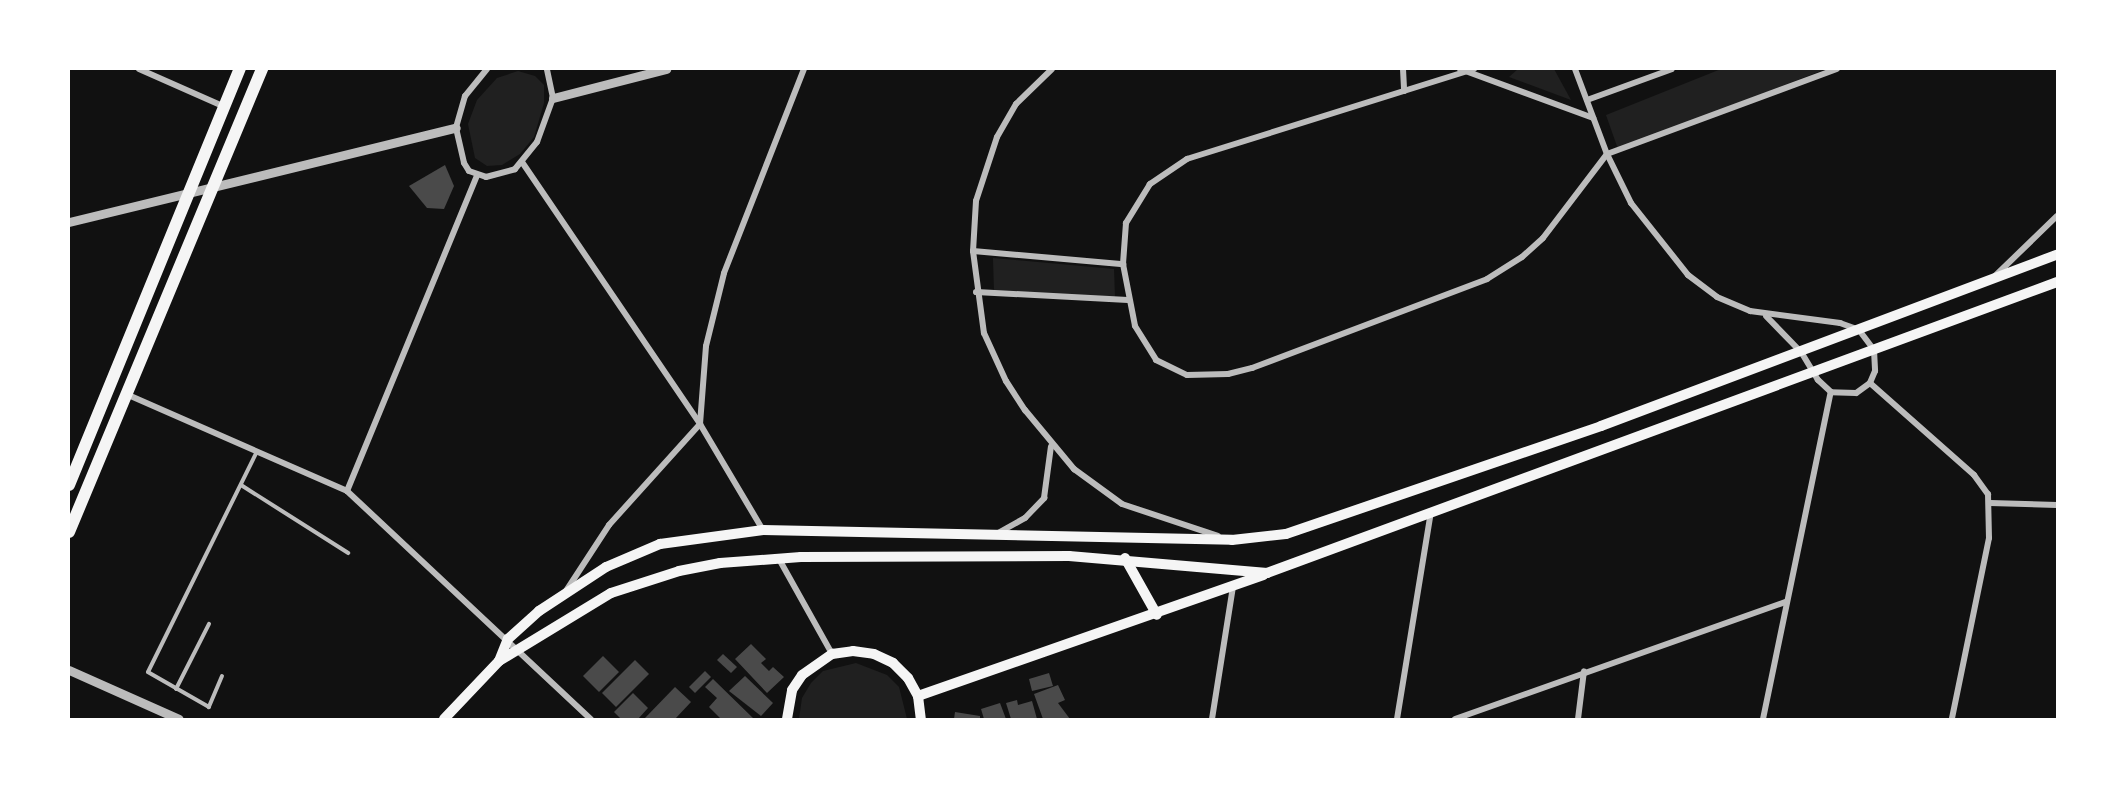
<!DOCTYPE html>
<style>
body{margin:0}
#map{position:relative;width:2126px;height:788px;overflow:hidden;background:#111;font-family:Rubik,sans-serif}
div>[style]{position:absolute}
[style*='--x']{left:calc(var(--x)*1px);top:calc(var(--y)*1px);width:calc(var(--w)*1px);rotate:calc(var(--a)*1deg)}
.green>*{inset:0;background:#202020}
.building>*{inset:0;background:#4a4a4a}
.service>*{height:4px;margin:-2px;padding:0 2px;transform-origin:2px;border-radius:2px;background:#bcbcbc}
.minor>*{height:6px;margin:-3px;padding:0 3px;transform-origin:3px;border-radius:3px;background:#bcbcbc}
.tertiary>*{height:9px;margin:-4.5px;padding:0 4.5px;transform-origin:4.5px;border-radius:4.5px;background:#bcbcbc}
.secondary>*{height:10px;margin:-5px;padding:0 5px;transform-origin:5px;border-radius:5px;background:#f5f5f5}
.primary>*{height:12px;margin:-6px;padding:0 6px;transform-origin:6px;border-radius:6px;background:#f5f5f5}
span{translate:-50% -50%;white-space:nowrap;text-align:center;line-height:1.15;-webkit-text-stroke:4.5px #fff;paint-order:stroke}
.frame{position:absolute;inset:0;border:70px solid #fff;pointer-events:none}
</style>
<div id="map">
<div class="green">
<div style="clip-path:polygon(1518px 69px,1554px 69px,1571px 100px,1509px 77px)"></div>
<div style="clip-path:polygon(1721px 69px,1826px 69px,1618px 149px,1606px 115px)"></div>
<div style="clip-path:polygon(518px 71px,535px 76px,544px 85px,544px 103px,534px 137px,520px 154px,502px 165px,487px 166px,475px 158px,468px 124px,477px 100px,497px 78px)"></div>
<div style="clip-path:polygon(993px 258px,1114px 269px,1115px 298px,994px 291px)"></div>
<div style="clip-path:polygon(856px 663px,887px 675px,899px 687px,907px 719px,799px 719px,802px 698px,811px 683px,823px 671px)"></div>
</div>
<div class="building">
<div style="clip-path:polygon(445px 165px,454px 186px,444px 209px,427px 208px,409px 186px)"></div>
<div style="clip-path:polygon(751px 644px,766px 659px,761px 663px,769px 671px,773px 667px,784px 677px,767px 693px,735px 659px)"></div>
<div style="clip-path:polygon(723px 654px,737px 667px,731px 673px,717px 660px)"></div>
<div style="clip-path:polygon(603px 656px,619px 672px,599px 692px,583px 676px)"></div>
<div style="clip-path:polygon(635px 660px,649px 674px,616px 707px,602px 693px)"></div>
<div style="clip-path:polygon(705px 671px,711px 677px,695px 693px,689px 687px)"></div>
<div style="clip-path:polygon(1049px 673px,1053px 686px,1032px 691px,1029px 679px)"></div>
<div style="clip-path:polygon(745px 676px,773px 703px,761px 716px,729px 691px)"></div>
<div style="clip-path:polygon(713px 679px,754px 719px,721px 719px,709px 707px,717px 698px,705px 687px)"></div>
<div style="clip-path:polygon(1058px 685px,1065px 700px,1058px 703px,1070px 719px,1043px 719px,1034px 694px)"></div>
<div style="clip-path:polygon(675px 687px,691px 702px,675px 719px,644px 719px)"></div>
<div style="clip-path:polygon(633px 693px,648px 708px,638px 719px,621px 719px,614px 712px)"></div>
<div style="clip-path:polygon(1017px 700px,1018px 705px,1032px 701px,1037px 719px,1011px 719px,1006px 703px)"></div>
<div style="clip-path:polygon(1000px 703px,1006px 719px,984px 719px,981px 709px)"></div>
<div style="clip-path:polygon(955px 712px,980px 716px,980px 719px,954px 719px)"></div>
</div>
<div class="service">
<div style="--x:241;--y:485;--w:127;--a:32.4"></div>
<div style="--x:222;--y:676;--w:34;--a:113"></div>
<div style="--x:209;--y:707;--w:70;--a:-150.2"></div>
<div style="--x:148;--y:672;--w:246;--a:-63.7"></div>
<div style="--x:176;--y:689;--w:73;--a:-63.1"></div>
</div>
<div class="minor">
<div style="--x:139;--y:69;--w:94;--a:23.8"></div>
<div style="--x:487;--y:69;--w:35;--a:129"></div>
<div style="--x:465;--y:96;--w:33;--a:106"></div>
<div style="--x:456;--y:128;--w:36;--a:77"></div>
<div style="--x:464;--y:163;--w:9;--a:58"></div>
<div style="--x:469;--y:171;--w:18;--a:19"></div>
<div style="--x:486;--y:177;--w:30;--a:-15"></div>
<div style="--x:515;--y:169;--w:35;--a:-51"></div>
<div style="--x:537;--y:142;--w:47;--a:-70"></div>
<div style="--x:553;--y:98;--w:30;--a:-102"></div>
<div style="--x:1052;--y:69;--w:50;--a:135.8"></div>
<div style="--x:1016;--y:104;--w:38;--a:120"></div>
<div style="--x:997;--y:137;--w:67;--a:108.2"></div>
<div style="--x:976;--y:201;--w:50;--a:93.4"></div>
<div style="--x:973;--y:251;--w:83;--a:82.4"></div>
<div style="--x:984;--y:333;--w:53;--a:65.4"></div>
<div style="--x:1006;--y:381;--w:35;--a:57"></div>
<div style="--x:1025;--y:410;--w:77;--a:50.3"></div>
<div style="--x:1074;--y:469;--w:59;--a:36.1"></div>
<div style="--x:1122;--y:504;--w:101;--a:18.4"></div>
<div style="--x:1403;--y:69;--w:22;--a:87"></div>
<div style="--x:1460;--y:69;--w:142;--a:20.2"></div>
<div style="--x:1474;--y:69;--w:301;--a:162.6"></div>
<div style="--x:1187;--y:159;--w:45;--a:146"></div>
<div style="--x:1150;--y:184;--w:46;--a:121.6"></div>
<div style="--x:1126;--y:223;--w:41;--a:94.2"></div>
<div style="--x:1123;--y:264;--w:63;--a:79"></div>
<div style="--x:1135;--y:326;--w:40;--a:58"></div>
<div style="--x:1156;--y:360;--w:34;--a:26"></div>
<div style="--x:1187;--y:375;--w:41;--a:-1.4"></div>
<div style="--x:1228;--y:374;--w:25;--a:-14"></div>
<div style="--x:1252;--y:368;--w:251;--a:-20.7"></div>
<div style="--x:1487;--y:279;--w:41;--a:-32.2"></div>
<div style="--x:1522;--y:257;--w:28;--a:-42"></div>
<div style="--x:1543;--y:238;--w:106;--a:-52.7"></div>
<div style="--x:1607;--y:154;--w:245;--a:-20.3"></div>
<div style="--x:1575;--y:69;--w:91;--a:69.4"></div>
<div style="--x:1607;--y:154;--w:55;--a:63.9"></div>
<div style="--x:1631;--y:203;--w:92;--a:51.6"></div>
<div style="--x:1688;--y:275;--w:36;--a:37"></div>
<div style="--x:1717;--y:297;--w:36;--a:23"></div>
<div style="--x:1750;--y:311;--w:91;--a:7.6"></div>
<div style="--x:1840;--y:323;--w:20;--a:20"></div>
<div style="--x:1859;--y:330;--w:25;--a:53"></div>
<div style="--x:1874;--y:350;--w:21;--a:87"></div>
<div style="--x:1875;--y:371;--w:13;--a:113"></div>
<div style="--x:1870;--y:383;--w:17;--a:144"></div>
<div style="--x:1856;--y:393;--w:25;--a:-178"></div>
<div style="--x:1831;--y:392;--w:18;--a:-137"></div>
<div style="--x:1818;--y:380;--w:33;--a:-121"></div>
<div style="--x:1801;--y:352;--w:50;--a:-134.2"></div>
<div style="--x:1587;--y:100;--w:90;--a:-20"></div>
<div style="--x:522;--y:162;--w:317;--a:55.8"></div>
<div style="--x:700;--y:424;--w:123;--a:59.3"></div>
<div style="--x:973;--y:251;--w:151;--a:5"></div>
<div style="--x:1995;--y:276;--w:86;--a:-44.1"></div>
<div style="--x:976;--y:292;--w:152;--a:3"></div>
<div style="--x:1870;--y:383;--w:139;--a:41.5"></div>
<div style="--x:1974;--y:475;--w:24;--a:54"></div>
<div style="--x:1988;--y:494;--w:44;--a:88.7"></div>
<div style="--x:1989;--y:538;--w:185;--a:101.6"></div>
<div style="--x:126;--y:394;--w:241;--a:23.7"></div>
<div style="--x:347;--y:491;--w:334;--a:43.1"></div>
<div style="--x:347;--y:491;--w:341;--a:-67.6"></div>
<div style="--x:1990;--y:503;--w:67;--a:1.7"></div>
<div style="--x:998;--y:533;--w:31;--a:-29"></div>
<div style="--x:1025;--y:518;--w:28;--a:-46"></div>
<div style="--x:1044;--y:498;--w:52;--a:-82.3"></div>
<div style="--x:779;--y:559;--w:109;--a:60.8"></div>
<div style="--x:566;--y:591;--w:79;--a:-56.9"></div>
<div style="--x:609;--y:525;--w:136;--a:-48"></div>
<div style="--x:700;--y:424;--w:78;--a:-85.6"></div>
<div style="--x:706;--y:346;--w:75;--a:-76.1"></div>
<div style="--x:724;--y:273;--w:219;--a:-68.6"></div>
<div style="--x:1212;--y:719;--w:135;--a:-81"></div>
<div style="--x:1397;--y:719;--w:210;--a:-80.7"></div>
<div style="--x:1455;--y:719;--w:351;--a:-19.5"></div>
<div style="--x:1578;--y:719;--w:48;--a:-82.9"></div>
<div style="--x:1763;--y:719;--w:334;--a:-78.3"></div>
</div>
<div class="tertiary">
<div style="--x:553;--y:98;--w:117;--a:-14.4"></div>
<div style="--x:69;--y:222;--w:398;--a:-13.7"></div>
<div style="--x:69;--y:670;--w:120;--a:24"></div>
</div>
<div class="secondary">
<div style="--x:1125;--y:558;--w:65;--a:60.7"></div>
<div style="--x:499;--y:661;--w:131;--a:-31.3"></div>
<div style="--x:611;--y:593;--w:71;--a:-17.9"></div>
<div style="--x:679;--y:571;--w:42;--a:-11"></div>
<div style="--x:720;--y:563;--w:81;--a:-4.2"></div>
<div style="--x:801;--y:557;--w:268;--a:-0.2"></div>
<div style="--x:1069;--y:556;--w:199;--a:4.9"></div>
<div style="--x:1267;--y:573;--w:842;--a:-20.22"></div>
<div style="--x:918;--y:696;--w:366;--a:-19.3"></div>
<div style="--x:444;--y:719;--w:80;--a:-46.5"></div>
<div style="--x:499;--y:661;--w:24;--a:-68"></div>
<div style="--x:508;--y:639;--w:42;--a:-42.1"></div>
<div style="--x:539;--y:611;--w:80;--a:-33.3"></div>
<div style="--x:606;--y:567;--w:59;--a:-23.1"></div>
<div style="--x:660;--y:544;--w:104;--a:-7.7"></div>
<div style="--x:763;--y:530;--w:469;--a:1.2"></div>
<div style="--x:1232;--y:540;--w:54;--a:-6.3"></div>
<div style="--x:1286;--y:534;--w:333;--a:-18.9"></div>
<div style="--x:1601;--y:426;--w:487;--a:-20.6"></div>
<div style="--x:787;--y:719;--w:29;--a:-80"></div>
<div style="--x:792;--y:690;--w:18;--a:-56"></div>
<div style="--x:802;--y:675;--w:37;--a:-35"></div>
<div style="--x:832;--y:654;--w:21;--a:-8"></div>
<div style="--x:853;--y:651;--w:21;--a:8"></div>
<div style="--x:874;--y:654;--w:21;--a:25"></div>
<div style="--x:893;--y:663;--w:21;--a:45"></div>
<div style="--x:908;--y:678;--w:21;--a:61"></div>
<div style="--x:918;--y:696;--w:23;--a:83"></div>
</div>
<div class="primary">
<div style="--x:69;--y:485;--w:450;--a:-67.7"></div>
<div style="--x:69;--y:532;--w:502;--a:-67.37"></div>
</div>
<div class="frame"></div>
</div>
